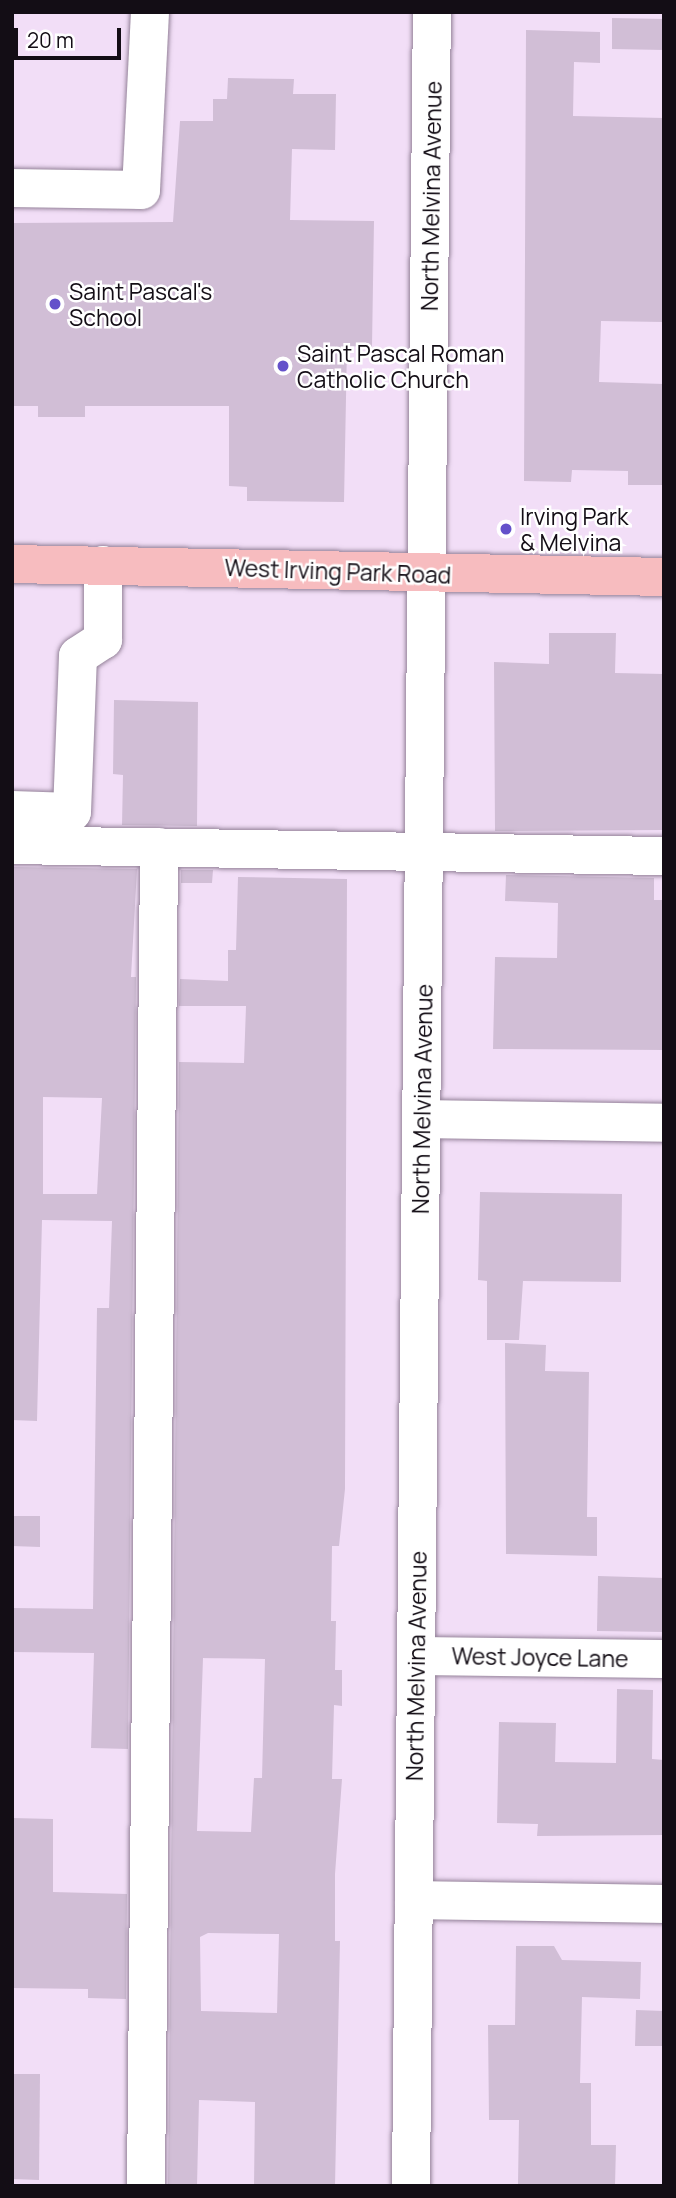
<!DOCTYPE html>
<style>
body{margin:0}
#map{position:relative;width:676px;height:2198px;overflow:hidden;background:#f2def7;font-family:Manrope,sans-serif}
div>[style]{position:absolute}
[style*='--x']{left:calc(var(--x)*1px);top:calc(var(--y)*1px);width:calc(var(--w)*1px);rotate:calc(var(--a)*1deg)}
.building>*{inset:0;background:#d1bed6}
.roads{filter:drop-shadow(0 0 2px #948299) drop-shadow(0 0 2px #948299)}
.minor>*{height:38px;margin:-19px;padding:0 19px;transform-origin:19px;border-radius:19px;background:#fff}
.major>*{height:38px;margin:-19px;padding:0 19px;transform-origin:19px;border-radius:19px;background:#f7bcbf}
.dots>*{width:19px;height:19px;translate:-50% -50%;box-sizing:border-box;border:4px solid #fff;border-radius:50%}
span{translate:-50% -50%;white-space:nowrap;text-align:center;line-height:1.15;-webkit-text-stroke:5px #fff;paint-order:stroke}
.street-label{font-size:23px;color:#130d15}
.poi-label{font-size:23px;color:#130d15}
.left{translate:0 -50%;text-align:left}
.frame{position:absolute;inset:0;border:14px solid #130d15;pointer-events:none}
.scale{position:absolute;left:14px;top:28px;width:107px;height:32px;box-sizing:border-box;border:4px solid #130d15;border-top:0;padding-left:9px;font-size:21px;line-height:24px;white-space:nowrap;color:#130d15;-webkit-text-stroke:5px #fff;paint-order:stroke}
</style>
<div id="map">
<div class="building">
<div style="clip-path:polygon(612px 18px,664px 19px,664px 50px,612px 49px)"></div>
<div style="clip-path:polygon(526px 30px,600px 32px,600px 63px,574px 62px,573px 116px,664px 118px,664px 322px,601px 321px,599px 382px,664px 384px,664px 485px,628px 485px,628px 471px,572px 470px,571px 482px,524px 481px)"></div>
<div style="clip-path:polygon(228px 78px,294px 79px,293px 94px,336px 94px,335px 150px,292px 149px,290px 220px,374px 221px,372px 347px,347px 346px,344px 502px,247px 501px,247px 487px,229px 486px,229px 406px,85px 406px,85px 417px,38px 417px,38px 406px,12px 406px,12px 223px,173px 222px,180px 121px,213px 121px,213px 99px,227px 99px)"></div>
<div style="clip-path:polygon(549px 633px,616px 633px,615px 673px,664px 674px,664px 830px,495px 831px,494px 662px,549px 664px)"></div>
<div style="clip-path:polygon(114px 700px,198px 702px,197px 826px,122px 825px,123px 775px,113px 774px)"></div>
<div style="clip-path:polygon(evenodd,12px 867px,137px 869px,131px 977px,136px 977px,128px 1749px,91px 1748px,94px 1653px,12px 1652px,12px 1608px,93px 1609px,97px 1308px,109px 1308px,112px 1221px,42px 1220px,37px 1421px,12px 1420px,12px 867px,43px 1097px,102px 1098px,97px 1194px,43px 1194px,43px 1097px)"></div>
<div style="clip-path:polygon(181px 870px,213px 870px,212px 883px,181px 883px)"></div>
<div style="clip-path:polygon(506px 875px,654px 878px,654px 900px,664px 900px,664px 1050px,493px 1049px,495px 957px,557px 958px,558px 903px,505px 901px)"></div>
<div style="clip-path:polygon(evenodd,238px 877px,347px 879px,345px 1489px,339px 1546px,332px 1546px,331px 1621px,336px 1621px,335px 1670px,342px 1670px,342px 1706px,334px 1705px,332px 1779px,342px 1779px,335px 1874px,335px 1941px,340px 1941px,335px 2186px,254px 2186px,255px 2102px,199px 2100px,197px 2186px,168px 2186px,179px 1062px,244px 1063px,246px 1006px,179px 1006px,180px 979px,228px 981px,228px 950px,236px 950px,238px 877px,203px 1658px,265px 1659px,262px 1778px,254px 1778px,251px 1832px,197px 1831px,203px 1658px,238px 877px,208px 1933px,279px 1934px,277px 2013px,201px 2011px,200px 1937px,208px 1933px)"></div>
<div style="clip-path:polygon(480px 1192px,622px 1194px,621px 1282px,523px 1281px,519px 1340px,487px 1340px,487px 1281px,478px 1280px)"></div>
<div style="clip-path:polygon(505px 1343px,546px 1345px,545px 1371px,589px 1372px,587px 1517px,597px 1517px,597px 1556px,506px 1554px)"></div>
<div style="clip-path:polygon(12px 1516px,40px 1516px,40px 1547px,12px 1546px)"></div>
<div style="clip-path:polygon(598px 1576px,664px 1578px,664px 1632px,597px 1631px)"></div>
<div style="clip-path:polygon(617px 1689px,653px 1690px,652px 1759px,664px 1760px,664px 1835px,537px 1836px,538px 1824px,497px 1823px,499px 1722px,556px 1723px,555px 1762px,616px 1763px)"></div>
<div style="clip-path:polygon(12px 1818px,53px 1819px,53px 1892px,127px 1894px,126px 1999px,88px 1998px,88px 1989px,12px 1988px)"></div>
<div style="clip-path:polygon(516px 1946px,554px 1946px,562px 1960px,641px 1962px,640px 1999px,582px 1997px,580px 2083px,591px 2083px,591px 2145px,616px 2145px,615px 2186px,518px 2184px,519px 2120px,489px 2120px,488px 2025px,515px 2025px)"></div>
<div style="clip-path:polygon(636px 2010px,664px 2011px,664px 2046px,635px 2046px)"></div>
<div style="clip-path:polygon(12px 2074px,40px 2074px,39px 2180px,12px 2179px)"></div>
</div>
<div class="roads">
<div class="minor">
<div style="--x:12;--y:188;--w:129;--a:0.9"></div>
<div style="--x:141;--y:190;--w:178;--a:-87.1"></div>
<div style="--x:12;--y:810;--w:60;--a:1.9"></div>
<div style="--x:72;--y:812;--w:156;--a:-87.8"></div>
<div style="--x:78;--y:656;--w:30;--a:-33"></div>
<div style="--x:103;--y:640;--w:75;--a:-90"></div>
<div style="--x:12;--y:845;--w:652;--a:0.97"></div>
<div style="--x:422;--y:1119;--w:242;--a:0.9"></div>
<div style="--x:417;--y:1656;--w:247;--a:0.7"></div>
<div style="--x:414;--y:1900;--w:250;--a:0.9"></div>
<div style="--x:146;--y:2186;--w:1339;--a:-89.44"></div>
<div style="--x:411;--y:2186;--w:2174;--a:-89.45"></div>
</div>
<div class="major">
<div style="--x:12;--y:564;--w:652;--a:1.14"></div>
</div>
</div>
<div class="dots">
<div style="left:55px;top:304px;background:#6451ca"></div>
<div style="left:283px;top:366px;background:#6451ca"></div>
<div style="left:506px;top:529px;background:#6451ca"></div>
</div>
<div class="street-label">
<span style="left:431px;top:196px;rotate:-89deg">North Melvina Avenue</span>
<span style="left:338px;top:571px;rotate:2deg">West Irving Park Road</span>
<span style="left:422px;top:1099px;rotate:-89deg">North Melvina Avenue</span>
<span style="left:540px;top:1657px;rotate:1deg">West Joyce Lane</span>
<span style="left:416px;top:1666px;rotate:-89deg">North Melvina Avenue</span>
</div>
<div class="poi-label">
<span class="left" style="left:69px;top:304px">Saint Pascal's<br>School</span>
<span class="left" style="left:297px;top:366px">Saint Pascal Roman<br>Catholic Church</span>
<span class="left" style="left:520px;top:529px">Irving Park<br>&amp; Melvina</span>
</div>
<div class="frame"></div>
<div class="scale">20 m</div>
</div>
